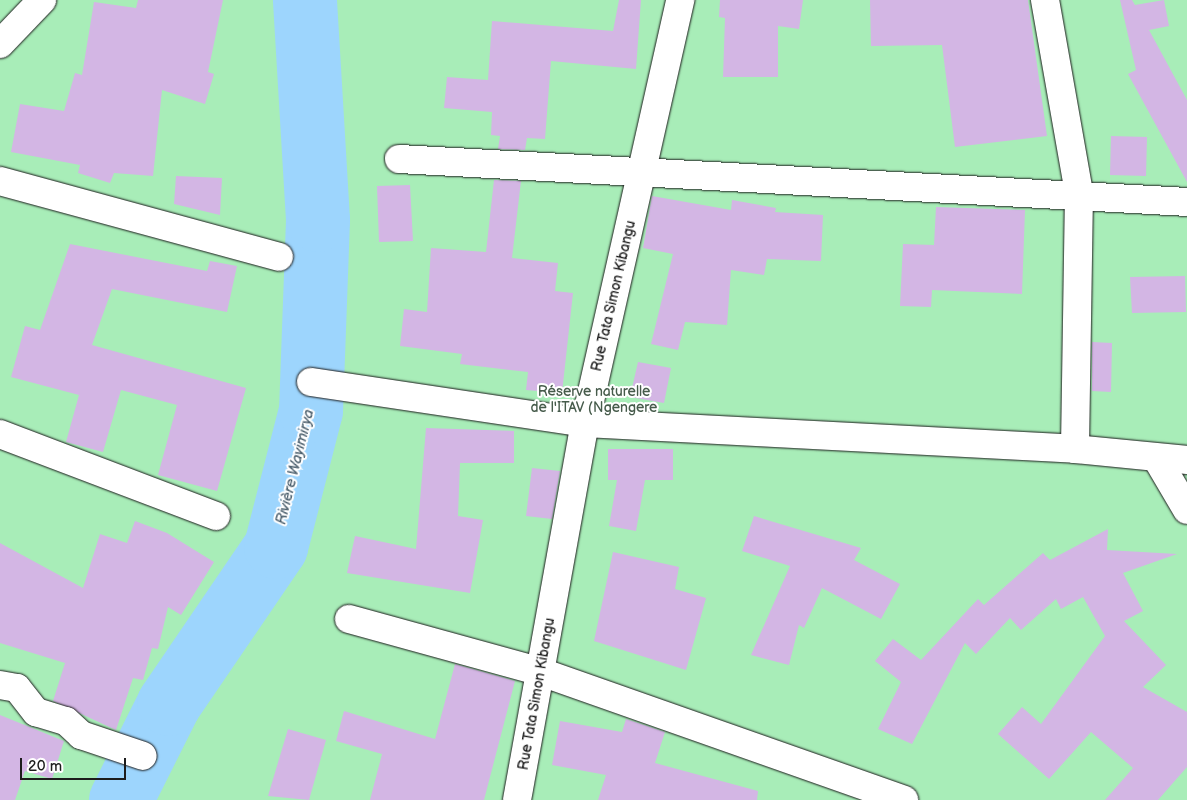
<!DOCTYPE html>
<meta charset="utf-8">
<style>
body{margin:0}
#map{position:relative;width:1187px;height:800px;overflow:hidden;background:#f2e9f7;font-family:"Balsamiq Sans",sans-serif}
div>[style]{position:absolute}
[style*='--x']{left:calc(var(--x)*1px);top:calc(var(--y)*1px);width:calc(var(--w)*1px);rotate:calc(var(--a)*1deg)}
.green>*{inset:0;background:#a8edb8}
.river>*{height:64px;margin:-32px;padding:0 32px;transform-origin:32px;border-radius:32px;background:#9dd5fd}
.building>*{inset:0;background:#d3b6e4}
.roads{filter:drop-shadow(0 0 1px #1c1c1c) drop-shadow(0 0 1px #1c1c1c)}
.minor>*{height:28px;margin:-14px;padding:0 14px;transform-origin:14px;border-radius:14px;background:#fff}
span{translate:-50% -50%;white-space:nowrap;text-align:center;line-height:1.15;-webkit-text-stroke:4px #fff;paint-order:stroke}
.street-label{font-size:14px;color:#1c1c1c}
.park-label{font-size:14px;color:#465b4b}
.water-label{font-size:15px;color:#495d6b;font-style:italic}
.scale{position:absolute;left:20px;top:758px;width:106px;height:22px;box-sizing:border-box;border:2px solid #1c1c1c;border-top:0;padding-left:6px;font-size:15px;line-height:18px;white-space:nowrap;color:#1c1c1c;-webkit-text-stroke:4px #fff;paint-order:stroke}
</style>
<div id="map">
<div class="green">
<div style="clip-path:polygon(0 0,1187px 0,1187px 800px,0 800px)"></div>
</div>
<div class="river">
<div style="--x:121;--y:800;--w:107;--a:-63.4"></div>
<div style="--x:169;--y:704;--w:190;--a:-55.7"></div>
<div style="--x:276;--y:547;--w:140;--a:-75.6"></div>
<div style="--x:311;--y:411;--w:191;--a:-87.9"></div>
<div style="--x:318;--y:220;--w:220;--a:-93.4"></div>
</div>
<div class="building">
<div style="clip-path:polygon(138px 0,223px 0,208px 72px,214px 74px,205px 104px,162px 90px,153px 176px,114px 173px,110px 183px,78px 173px,80px 165px,11px 152px,20px 104px,64px 111px,75px 73px,82px 75px,94px 2px,136px 8px)"></div>
<div style="clip-path:polygon(619px 0,641px 0,636px 69px,551px 61px,545px 139px,527px 138px,525px 150px,498px 149px,500px 136px,491px 135px,492px 112px,444px 108px,447px 77px,488px 80px,492px 21px,613px 31px)"></div>
<div style="clip-path:polygon(720px 0,803px 0,799px 29px,778px 26px,778px 77px,723px 77px,725px 18px,719px 17px)"></div>
<div style="clip-path:polygon(870px 0,1028px 0,1047px 136px,955px 147px,942px 45px,871px 46px)"></div>
<div style="clip-path:polygon(1120px 0,1132px 0,1135px 5px,1164px 0,1169px 26px,1149px 30px,1187px 100px,1187px 182px,1128px 74px,1136px 70px)"></div>
<div style="clip-path:polygon(1111px 136px,1147px 137px,1146px 176px,1110px 175px)"></div>
<div style="clip-path:polygon(176px 176px,222px 178px,220px 215px,174px 204px)"></div>
<div style="clip-path:polygon(494px 180px,521px 181px,512px 258px,558px 263px,555px 291px,573px 293px,562px 393px,526px 390px,528px 372px,460px 364px,462px 354px,400px 346px,404px 309px,427px 312px,431px 248px,486px 252px)"></div>
<div style="clip-path:polygon(410px 185px,413px 241px,379px 242px,377px 186px)"></div>
<div style="clip-path:polygon(652px 196px,731px 210px,732px 200px,776px 208px,775px 212px,823px 215px,821px 261px,767px 259px,764px 275px,731px 270px,727px 325px,685px 322px,678px 350px,651px 344px,673px 254px,643px 248px)"></div>
<div style="clip-path:polygon(936px 207px,1025px 210px,1022px 294px,932px 290px,931px 307px,900px 306px,903px 244px,934px 245px)"></div>
<div style="clip-path:polygon(70px 244px,207px 271px,210px 261px,237px 266px,227px 312px,112px 289px,92px 345px,246px 388px,217px 491px,158px 475px,177px 405px,121px 390px,103px 452px,66px 442px,79px 395px,11px 377px,25px 326px,40px 330px)"></div>
<div style="clip-path:polygon(1185px 276px,1186px 312px,1132px 313px,1130px 277px)"></div>
<div style="clip-path:polygon(1092px 342px,1112px 343px,1111px 392px,1092px 391px)"></div>
<div style="clip-path:polygon(638px 362px,671px 368px,664px 403px,630px 397px)"></div>
<div style="clip-path:polygon(426px 428px,514px 431px,514px 463px,460px 463px,458px 516px,483px 520px,470px 593px,347px 573px,355px 536px,416px 549px)"></div>
<div style="clip-path:polygon(608px 449px,673px 449px,673px 480px,645px 480px,636px 531px,609px 526px,617px 480px,608px 480px)"></div>
<div style="clip-path:polygon(532px 468px,560px 471px,552px 519px,526px 516px)"></div>
<div style="clip-path:polygon(754px 516px,861px 548px,854px 560px,900px 584px,881px 619px,822px 588px,804px 628px,799px 625px,789px 665px,751px 655px,790px 566px,742px 551px)"></div>
<div style="clip-path:polygon(135px 521px,167px 533px,214px 562px,181px 615px,168px 607px,158px 649px,152px 648px,143px 680px,133px 678px,116px 730px,53px 701px,65px 663px,0 643px,0 543px,83px 588px,100px 534px,127px 543px)"></div>
<div style="clip-path:polygon(1108px 529px,1107px 550px,1177px 554px,1123px 573px,1143px 611px,1124px 621px,1166px 665px,1143px 687px,1187px 712px,1187px 767px,1158px 800px,1105px 800px,1133px 768px,1091px 732px,1049px 779px,998px 734px,1022px 707px,1041px 724px,1105px 636px,1083px 597px,1061px 609px,1056px 599px,1021px 630px,1010px 618px,976px 654px,965px 643px,912px 744px,878px 729px,901px 682px,875px 661px,893px 639px,921px 660px,978px 599px,984px 605px,1043px 553px,1050px 560px)"></div>
<div style="clip-path:polygon(613px 552px,679px 567px,675px 589px,706px 598px,686px 670px,594px 641px)"></div>
<div style="clip-path:polygon(455px 664px,515px 681px,484px 800px,370px 800px,382px 754px,336px 741px,344px 711px,435px 739px)"></div>
<div style="clip-path:polygon(0 715px,64px 741px,52px 779px,25px 771px,15px 800px,0 800px)"></div>
<div style="clip-path:polygon(626px 719px,665px 732px,655px 763px,758px 791px,757px 800px,598px 800px,606px 775px,552px 765px,560px 721px,622px 732px)"></div>
<div style="clip-path:polygon(288px 729px,326px 740px,309px 800px,268px 796px)"></div>
</div>
<div class="roads">
<div class="minor">
<div style="--x:1045;--y:0;--w:196;--a:80"></div>
<div style="--x:1079;--y:193;--w:256;--a:90.9"></div>
<div style="--x:0;--y:44;--w:61;--a:-46.3"></div>
<div style="--x:399;--y:159;--w:789;--a:3.12"></div>
<div style="--x:0;--y:181;--w:289;--a:15.2"></div>
<div style="--x:311;--y:382;--w:277;--a:8.5"></div>
<div style="--x:585;--y:423;--w:491;--a:3"></div>
<div style="--x:1075;--y:449;--w:113;--a:5.6"></div>
<div style="--x:0;--y:434;--w:231;--a:20.8"></div>
<div style="--x:1157;--y:459;--w:59;--a:59.5"></div>
<div style="--x:349;--y:619;--w:199;--a:15.4"></div>
<div style="--x:541;--y:672;--w:385;--a:19.4"></div>
<div style="--x:0;--y:685;--w:17;--a:10"></div>
<div style="--x:17;--y:688;--w:31;--a:52"></div>
<div style="--x:36;--y:712;--w:31;--a:17"></div>
<div style="--x:66;--y:721;--w:21;--a:43"></div>
<div style="--x:81;--y:735;--w:65;--a:18.7"></div>
<div style="--x:517;--y:800;--w:383;--a:-79.8"></div>
<div style="--x:585;--y:423;--w:434;--a:-77.3"></div>
</div>
</div>
<div class="street-label">
<span style="left:614px;top:296px;rotate:-77deg">Rue Tata Simon Kibangu</span>
<span style="left:537px;top:694px;rotate:-80deg">Rue Tata Simon Kibangu</span>
</div>
<div class="park-label">
<span style="left:594px;top:400px">Réserve naturelle<br>de l'ITAV (Ngengere</span>
</div>
<div class="water-label">
<span style="left:295px;top:467px;rotate:-76deg">Rivière Wayimirya</span>
</div>
<div class="scale">20 m</div>
</div>
